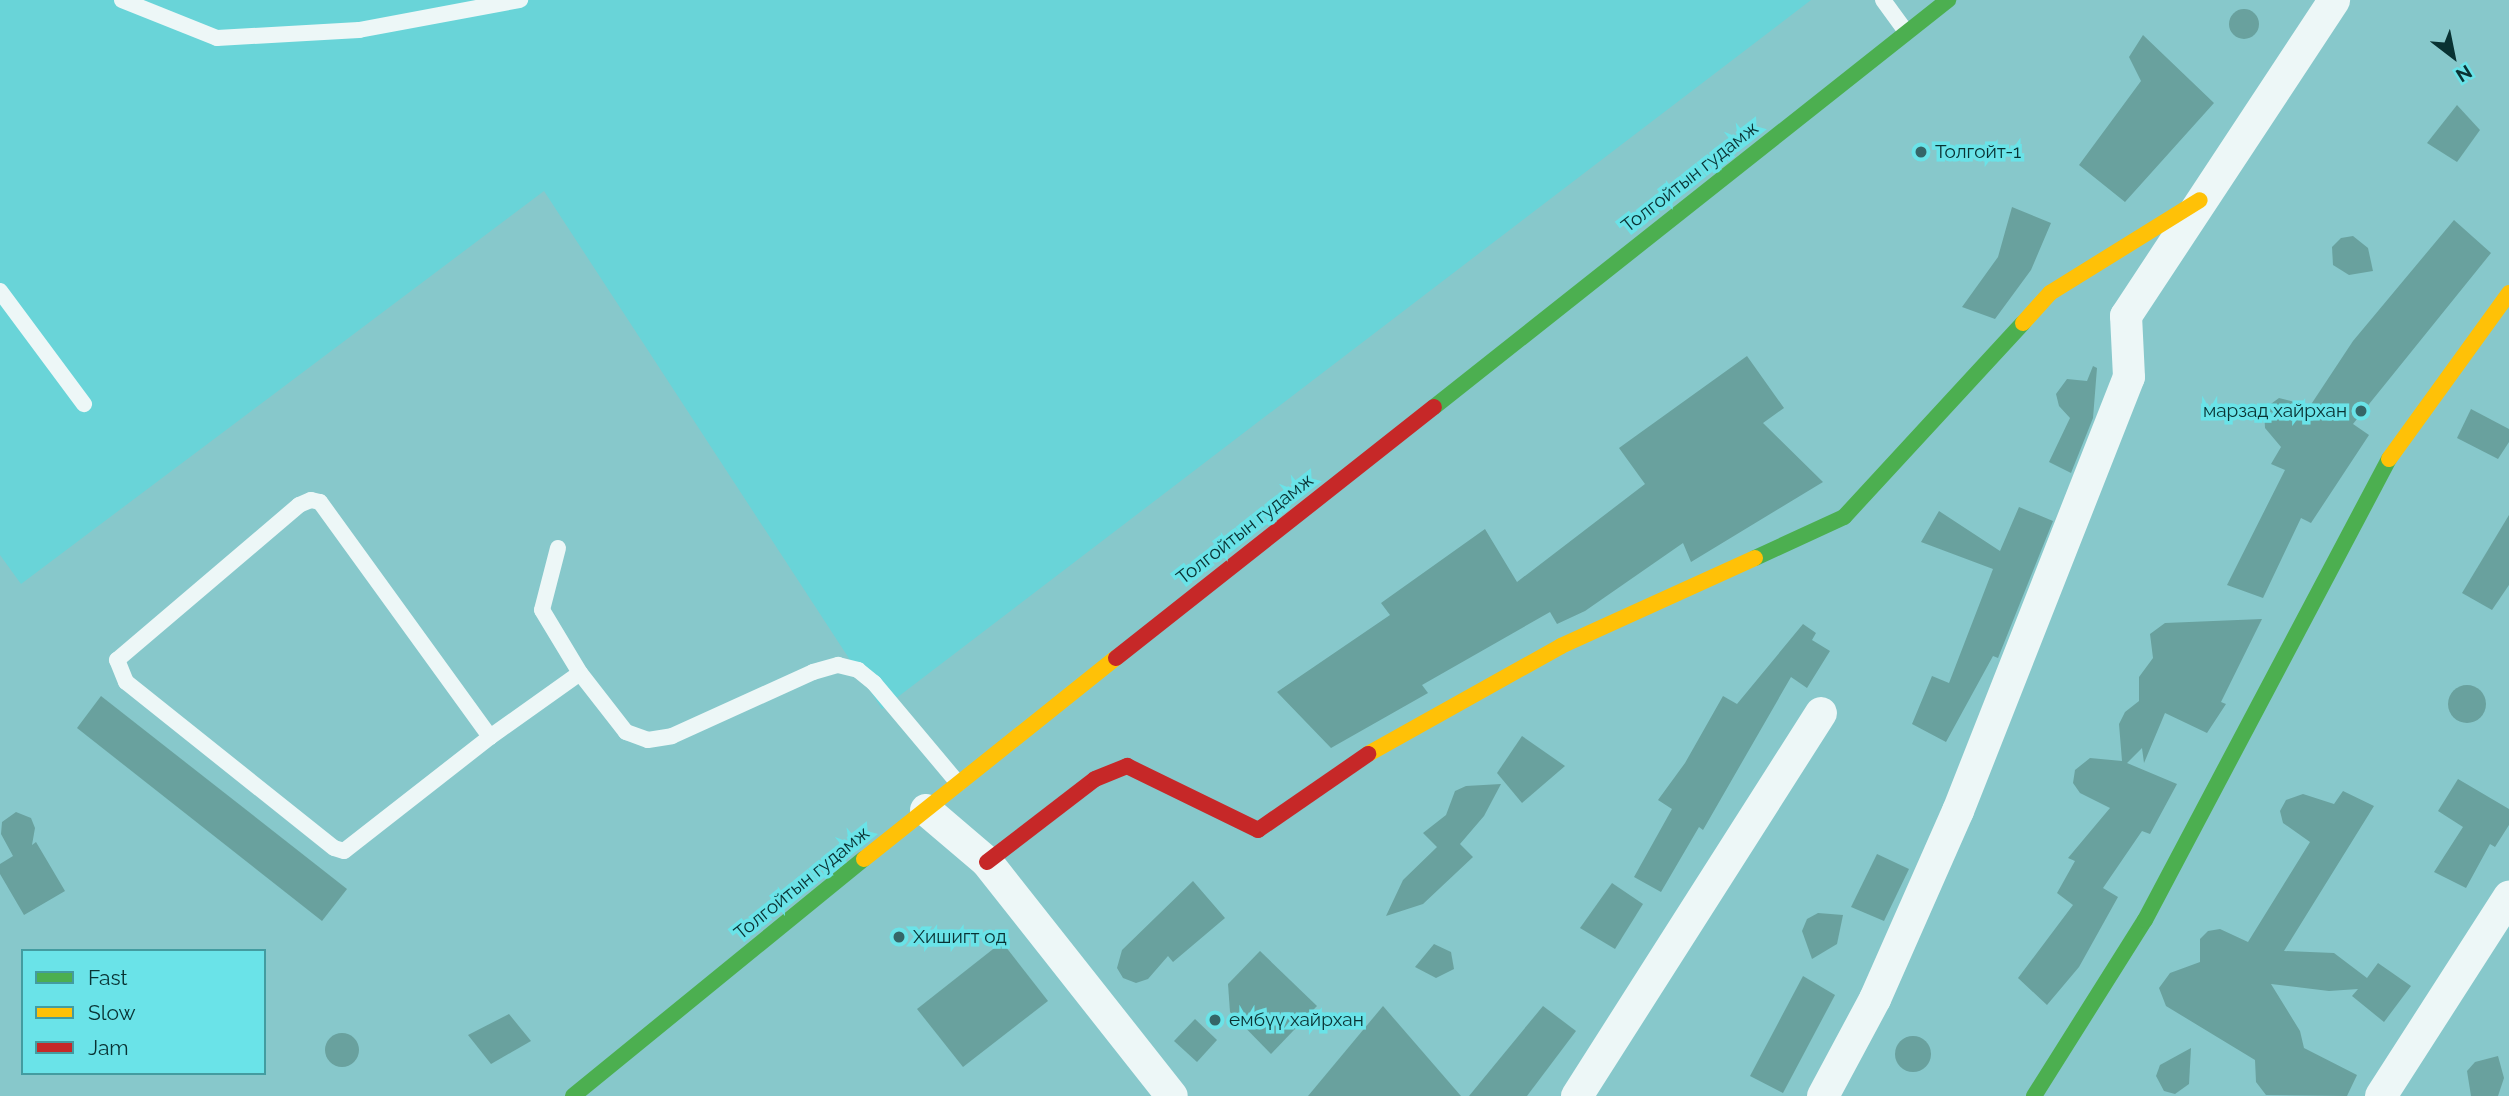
<!DOCTYPE html>
<meta charset="utf-8">
<style>
body{margin:0}
#map{position:relative;width:2509px;height:1096px;overflow:hidden;background:#87c8cb;font-family:Raleway,sans-serif}
div>[style]{position:absolute}
[style*='--x']{left:calc(var(--x)*1px);top:calc(var(--y)*1px);width:calc(var(--w)*1px);rotate:calc(var(--a)*1deg)}
.built>*{inset:0;background:#69d4d8}
.building>*{inset:0;background:#69a19e}
.round{border-radius:50%}
.lane>*{height:16px;margin:-8px;padding:0 8px;transform-origin:8px;border-radius:8px;background:#edf7f7}
.street>*{height:32px;margin:-16px;padding:0 16px;transform-origin:16px;border-radius:16px;background:#edf7f7}
.fast>*{height:16px;margin:-8px;padding:0 8px;transform-origin:8px;border-radius:8px;background:#4caf50}
.slow>*{height:16px;margin:-8px;padding:0 8px;transform-origin:8px;border-radius:8px;background:#ffc107}
.jam>*{height:16px;margin:-8px;padding:0 8px;transform-origin:8px;border-radius:8px;background:#c62828}
.dots>*{width:19px;height:19px;translate:-50% -50%;box-sizing:border-box;border:4px solid #6ae3e8;border-radius:50%}
span{translate:-50% -50%;white-space:nowrap;text-align:center;line-height:1.15;-webkit-text-stroke:7px #6ae3e8;paint-order:stroke}
.poi-label{font-size:19px;color:#093233}
.left{translate:0 -50%;text-align:left}
.right{translate:-100% -50%;text-align:right}
.street-label{font-size:19px;color:#093233}
.legend{position:absolute;left:21px;top:949px;width:245px;height:126px;box-sizing:border-box;background:#6ae3e8;border:2px solid #439ca0;margin:0;padding:9px 12px;list-style:none;font-size:21px;color:#093233}
.legend li{display:flex;align-items:center;gap:14px;height:35px}
.legend b{width:35px;border:2px solid #439ca0}
.north{position:absolute;left:2418px;top:21px;width:70px;height:70px;-webkit-text-stroke:5px #6ae3e8;paint-order:stroke;rotate:148deg;font-size:19px;font-weight:700;line-height:28px;text-align:center;color:#093233}
.north::after{content:'';display:block;margin:auto;width:24px;height:32px;background:#093233;clip-path:polygon(50% 0,100% 100%,50% 72%,0 100%)}
</style>
<div id="map">
<div class="built">
<div style="clip-path:polygon(0 0,1811px 0,882px 709px,544px 191px,21px 584px,0 555px)"></div>
</div>
<div class="building">
<div class="round" style="left:2229px;top:9px;width:30px;height:30px"></div>
<div style="clip-path:polygon(2143px 35px,2214px 103px,2125px 202px,2079px 165px,2141px 81px,2129px 57px)"></div>
<div style="clip-path:polygon(2457px 105px,2480px 130px,2457px 162px,2427px 143px)"></div>
<div style="clip-path:polygon(2012px 207px,2051px 223px,2031px 270px,1995px 319px,1962px 307px,1998px 257px)"></div>
<div style="clip-path:polygon(2454px 220px,2491px 253px,2353px 424px,2369px 435px,2311px 523px,2301px 518px,2263px 598px,2227px 585px,2285px 470px,2271px 464px,2281px 447px,2265px 428px,2264px 409px,2279px 398px,2310px 406px,2353px 341px)"></div>
<div style="clip-path:polygon(2353px 236px,2368px 248px,2373px 271px,2349px 275px,2333px 265px,2332px 247px,2341px 238px)"></div>
<div style="clip-path:polygon(1747px 356px,1784px 408px,1763px 423px,1823px 482px,1691px 562px,1683px 543px,1585px 611px,1557px 624px,1550px 612px,1422px 685px,1428px 693px,1331px 748px,1277px 692px,1390px 615px,1381px 603px,1485px 529px,1517px 582px,1645px 484px,1619px 448px)"></div>
<div style="clip-path:polygon(2093px 366px,2097px 368px,2093px 418px,2071px 473px,2049px 462px,2070px 418px,2059px 406px,2056px 394px,2067px 379px,2087px 381px)"></div>
<div style="clip-path:polygon(2471px 409px,2509px 429px,2509px 442px,2498px 459px,2457px 438px)"></div>
<div style="clip-path:polygon(2019px 507px,2053px 521px,1998px 658px,1993px 656px,1946px 742px,1912px 724px,1932px 676px,1949px 683px,1993px 569px,1921px 542px,1939px 511px,2000px 551px)"></div>
<div style="clip-path:polygon(2509px 515px,2509px 585px,2492px 610px,2462px 593px)"></div>
<div style="clip-path:polygon(2262px 619px,2221px 702px,2226px 704px,2207px 733px,2165px 713px,2144px 763px,2142px 748px,2127px 763px,2177px 784px,2150px 834px,2142px 831px,2103px 888px,2118px 897px,2079px 967px,2047px 1005px,2018px 978px,2073px 905px,2057px 893px,2075px 861px,2068px 858px,2110px 808px,2080px 793px,2073px 783px,2075px 770px,2090px 758px,2122px 761px,2119px 724px,2125px 712px,2139px 701px,2139px 677px,2153px 658px,2150px 634px,2165px 623px)"></div>
<div style="clip-path:polygon(1803px 624px,1816px 633px,1812px 640px,1830px 651px,1807px 688px,1791px 677px,1703px 830px,1699px 827px,1661px 892px,1634px 877px,1672px 809px,1658px 800px,1685px 763px,1723px 696px,1737px 704px)"></div>
<div class="round" style="left:2448px;top:685px;width:38px;height:38px"></div>
<div style="clip-path:polygon(101px 696px,347px 889px,322px 921px,77px 728px)"></div>
<div style="clip-path:polygon(1522px 736px,1565px 766px,1522px 803px,1497px 773px)"></div>
<div style="clip-path:polygon(2458px 779px,2509px 809px,2509px 825px,2495px 847px,2490px 844px,2466px 888px,2434px 872px,2463px 827px,2438px 811px)"></div>
<div style="clip-path:polygon(1501px 784px,1484px 816px,1460px 844px,1473px 857px,1423px 904px,1386px 916px,1403px 880px,1437px 847px,1423px 833px,1446px 815px,1455px 791px,1466px 786px)"></div>
<div style="clip-path:polygon(2343px 791px,2374px 806px,2284px 951px,2334px 953px,2367px 978px,2378px 963px,2411px 986px,2384px 1022px,2352px 996px,2358px 989px,2329px 991px,2271px 984px,2300px 1031px,2304px 1048px,2357px 1075px,2347px 1096px,2266px 1095px,2256px 1082px,2255px 1060px,2166px 1006px,2159px 988px,2170px 973px,2200px 962px,2200px 939px,2208px 931px,2220px 929px,2248px 942px,2310px 842px,2283px 823px,2280px 811px,2286px 800px,2303px 794px,2334px 804px)"></div>
<div style="clip-path:polygon(16px 812px,31px 818px,35px 828px,32px 845px,36px 842px,65px 891px,24px 915px,0 874px,0 864px,13px 856px,1px 834px,2px 822px)"></div>
<div style="clip-path:polygon(1877px 854px,1909px 869px,1884px 921px,1851px 907px)"></div>
<div style="clip-path:polygon(1193px 881px,1225px 918px,1173px 962px,1168px 956px,1148px 979px,1136px 983px,1123px 978px,1117px 968px,1122px 950px)"></div>
<div style="clip-path:polygon(1612px 883px,1643px 904px,1615px 949px,1580px 928px)"></div>
<div style="clip-path:polygon(1818px 913px,1843px 915px,1837px 944px,1812px 959px,1802px 931px,1807px 919px)"></div>
<div style="clip-path:polygon(1002px 942px,1048px 1001px,963px 1067px,917px 1009px)"></div>
<div style="clip-path:polygon(1434px 944px,1451px 952px,1454px 969px,1436px 978px,1415px 967px)"></div>
<div style="clip-path:polygon(1260px 951px,1317px 1006px,1271px 1054px,1230px 1012px,1228px 984px)"></div>
<div style="clip-path:polygon(1803px 976px,1835px 995px,1783px 1093px,1750px 1076px)"></div>
<div style="clip-path:polygon(1383px 1006px,1461px 1096px,1308px 1096px)"></div>
<div style="clip-path:polygon(1543px 1006px,1576px 1031px,1527px 1096px,1469px 1096px)"></div>
<div style="clip-path:polygon(509px 1014px,531px 1041px,491px 1064px,468px 1035px)"></div>
<div style="clip-path:polygon(1195px 1019px,1217px 1040px,1197px 1062px,1174px 1041px)"></div>
<div class="round" style="left:325px;top:1033px;width:34px;height:34px"></div>
<div class="round" style="left:1895px;top:1036px;width:36px;height:36px"></div>
<div style="clip-path:polygon(2191px 1048px,2189px 1084px,2175px 1094px,2164px 1091px,2156px 1076px,2160px 1065px)"></div>
<div style="clip-path:polygon(2498px 1056px,2504px 1078px,2498px 1096px,2471px 1096px,2467px 1071px,2475px 1062px)"></div>
</div>
<div class="lane">
<div style="--x:122;--y:0;--w:102;--a:21.8"></div>
<div style="--x:217;--y:38;--w:142;--a:-3.2"></div>
<div style="--x:359;--y:30;--w:164;--a:-10.6"></div>
<div style="--x:1883;--y:0;--w:39;--a:54"></div>
<div style="--x:0;--y:291;--w:141;--a:53.4"></div>
<div style="--x:558;--y:548;--w:64;--a:104.5"></div>
<div style="--x:542;--y:610;--w:74;--a:58.9"></div>
<div style="--x:490;--y:737;--w:185;--a:142"></div>
<div style="--x:344;--y:851;--w:10;--a:-163"></div>
<div style="--x:334;--y:848;--w:266;--a:-141.4"></div>
<div style="--x:126;--y:682;--w:24;--a:-112"></div>
<div style="--x:117;--y:660;--w:239;--a:-40.4"></div>
<div style="--x:299;--y:505;--w:13;--a:-23"></div>
<div style="--x:311;--y:500;--w:9;--a:13"></div>
<div style="--x:320;--y:502;--w:290;--a:54.1"></div>
<div style="--x:490;--y:737;--w:110;--a:-35.4"></div>
<div style="--x:580;--y:673;--w:75;--a:52.1"></div>
<div style="--x:626;--y:732;--w:23;--a:20"></div>
<div style="--x:648;--y:740;--w:24;--a:-9"></div>
<div style="--x:672;--y:736;--w:155;--a:-24.4"></div>
<div style="--x:813;--y:672;--w:26;--a:-16"></div>
<div style="--x:838;--y:665;--w:21;--a:14"></div>
<div style="--x:858;--y:670;--w:21;--a:39"></div>
<div style="--x:874;--y:683;--w:131;--a:50"></div>
</div>
<div class="street">
<div style="--x:926;--y:810;--w:80;--a:40.4"></div>
<div style="--x:987;--y:862;--w:298;--a:51.7"></div>
<div style="--x:1577;--y:1096;--w:454;--a:-57.5"></div>
<div style="--x:1823;--y:1096;--w:110;--a:-61.8"></div>
<div style="--x:1875;--y:999;--w:206;--a:-66.2"></div>
<div style="--x:1958;--y:811;--w:466;--a:-68.5"></div>
<div style="--x:2129;--y:377;--w:61;--a:-92.8"></div>
<div style="--x:2126;--y:316;--w:378;--a:-56.6"></div>
<div style="--x:2381;--y:1096;--w:237;--a:-57.3"></div>
</div>
<div class="fast">
<div style="--x:1434;--y:407;--w:656;--a:-38.37"></div>
<div style="--x:1755;--y:558;--w:98;--a:-24.7"></div>
<div style="--x:1844;--y:517;--w:264;--a:-47.3"></div>
<div style="--x:573;--y:1096;--w:375;--a:-39.2"></div>
<div style="--x:2034;--y:1096;--w:208;--a:-57.8"></div>
<div style="--x:2145;--y:920;--w:522;--a:-62.11"></div>
</div>
<div class="slow">
<div style="--x:2023;--y:323;--w:40;--a:-48"></div>
<div style="--x:2050;--y:293;--w:176;--a:-31.8"></div>
<div style="--x:2389;--y:459;--w:205;--a:-54.1"></div>
<div style="--x:1368;--y:754;--w:221;--a:-29.2"></div>
<div style="--x:1561;--y:646;--w:213;--a:-24.4"></div>
<div style="--x:864;--y:859;--w:322;--a:-38.6"></div>
</div>
<div class="jam">
<div style="--x:1116;--y:658;--w:405;--a:-38.3"></div>
<div style="--x:987;--y:862;--w:136;--a:-37.5"></div>
<div style="--x:1095;--y:779;--w:35;--a:-22"></div>
<div style="--x:1127;--y:766;--w:146;--a:26"></div>
<div style="--x:1258;--y:830;--w:134;--a:-34.6"></div>
</div>
<div class="dots">
<div style="left:1921px;top:152px;background:#356668"></div>
<div style="left:2361px;top:411px;background:#356668"></div>
<div style="left:899px;top:937px;background:#356668"></div>
<div style="left:1215px;top:1020px;background:#356668"></div>
</div>
<div class="poi-label">
<span class="left" style="left:1935px;top:152px">Толгойт-1</span>
<span class="right" style="left:2347px;top:411px">марзад хайрхан</span>
<span class="left" style="left:913px;top:937px">Хишигт од</span>
<span class="left" style="left:1229px;top:1020px">ембүү хайрхан</span>
</div>
<div class="street-label">
<span style="left:1690px;top:177px;rotate:-38deg">Толгойтын гудамж</span>
<span style="left:1245px;top:529px;rotate:-38deg">Толгойтын гудамж</span>
<span style="left:802px;top:883px;rotate:-39deg">Толгойтын гудамж</span>
</div>
<ul class="legend">
<li><b style="height:9px;background:#4caf50"></b>Fast</li>
<li><b style="height:9px;background:#ffc107"></b>Slow</li>
<li><b style="height:9px;background:#c62828"></b>Jam</li>
</ul>
<div class="north">N</div>
</div>
